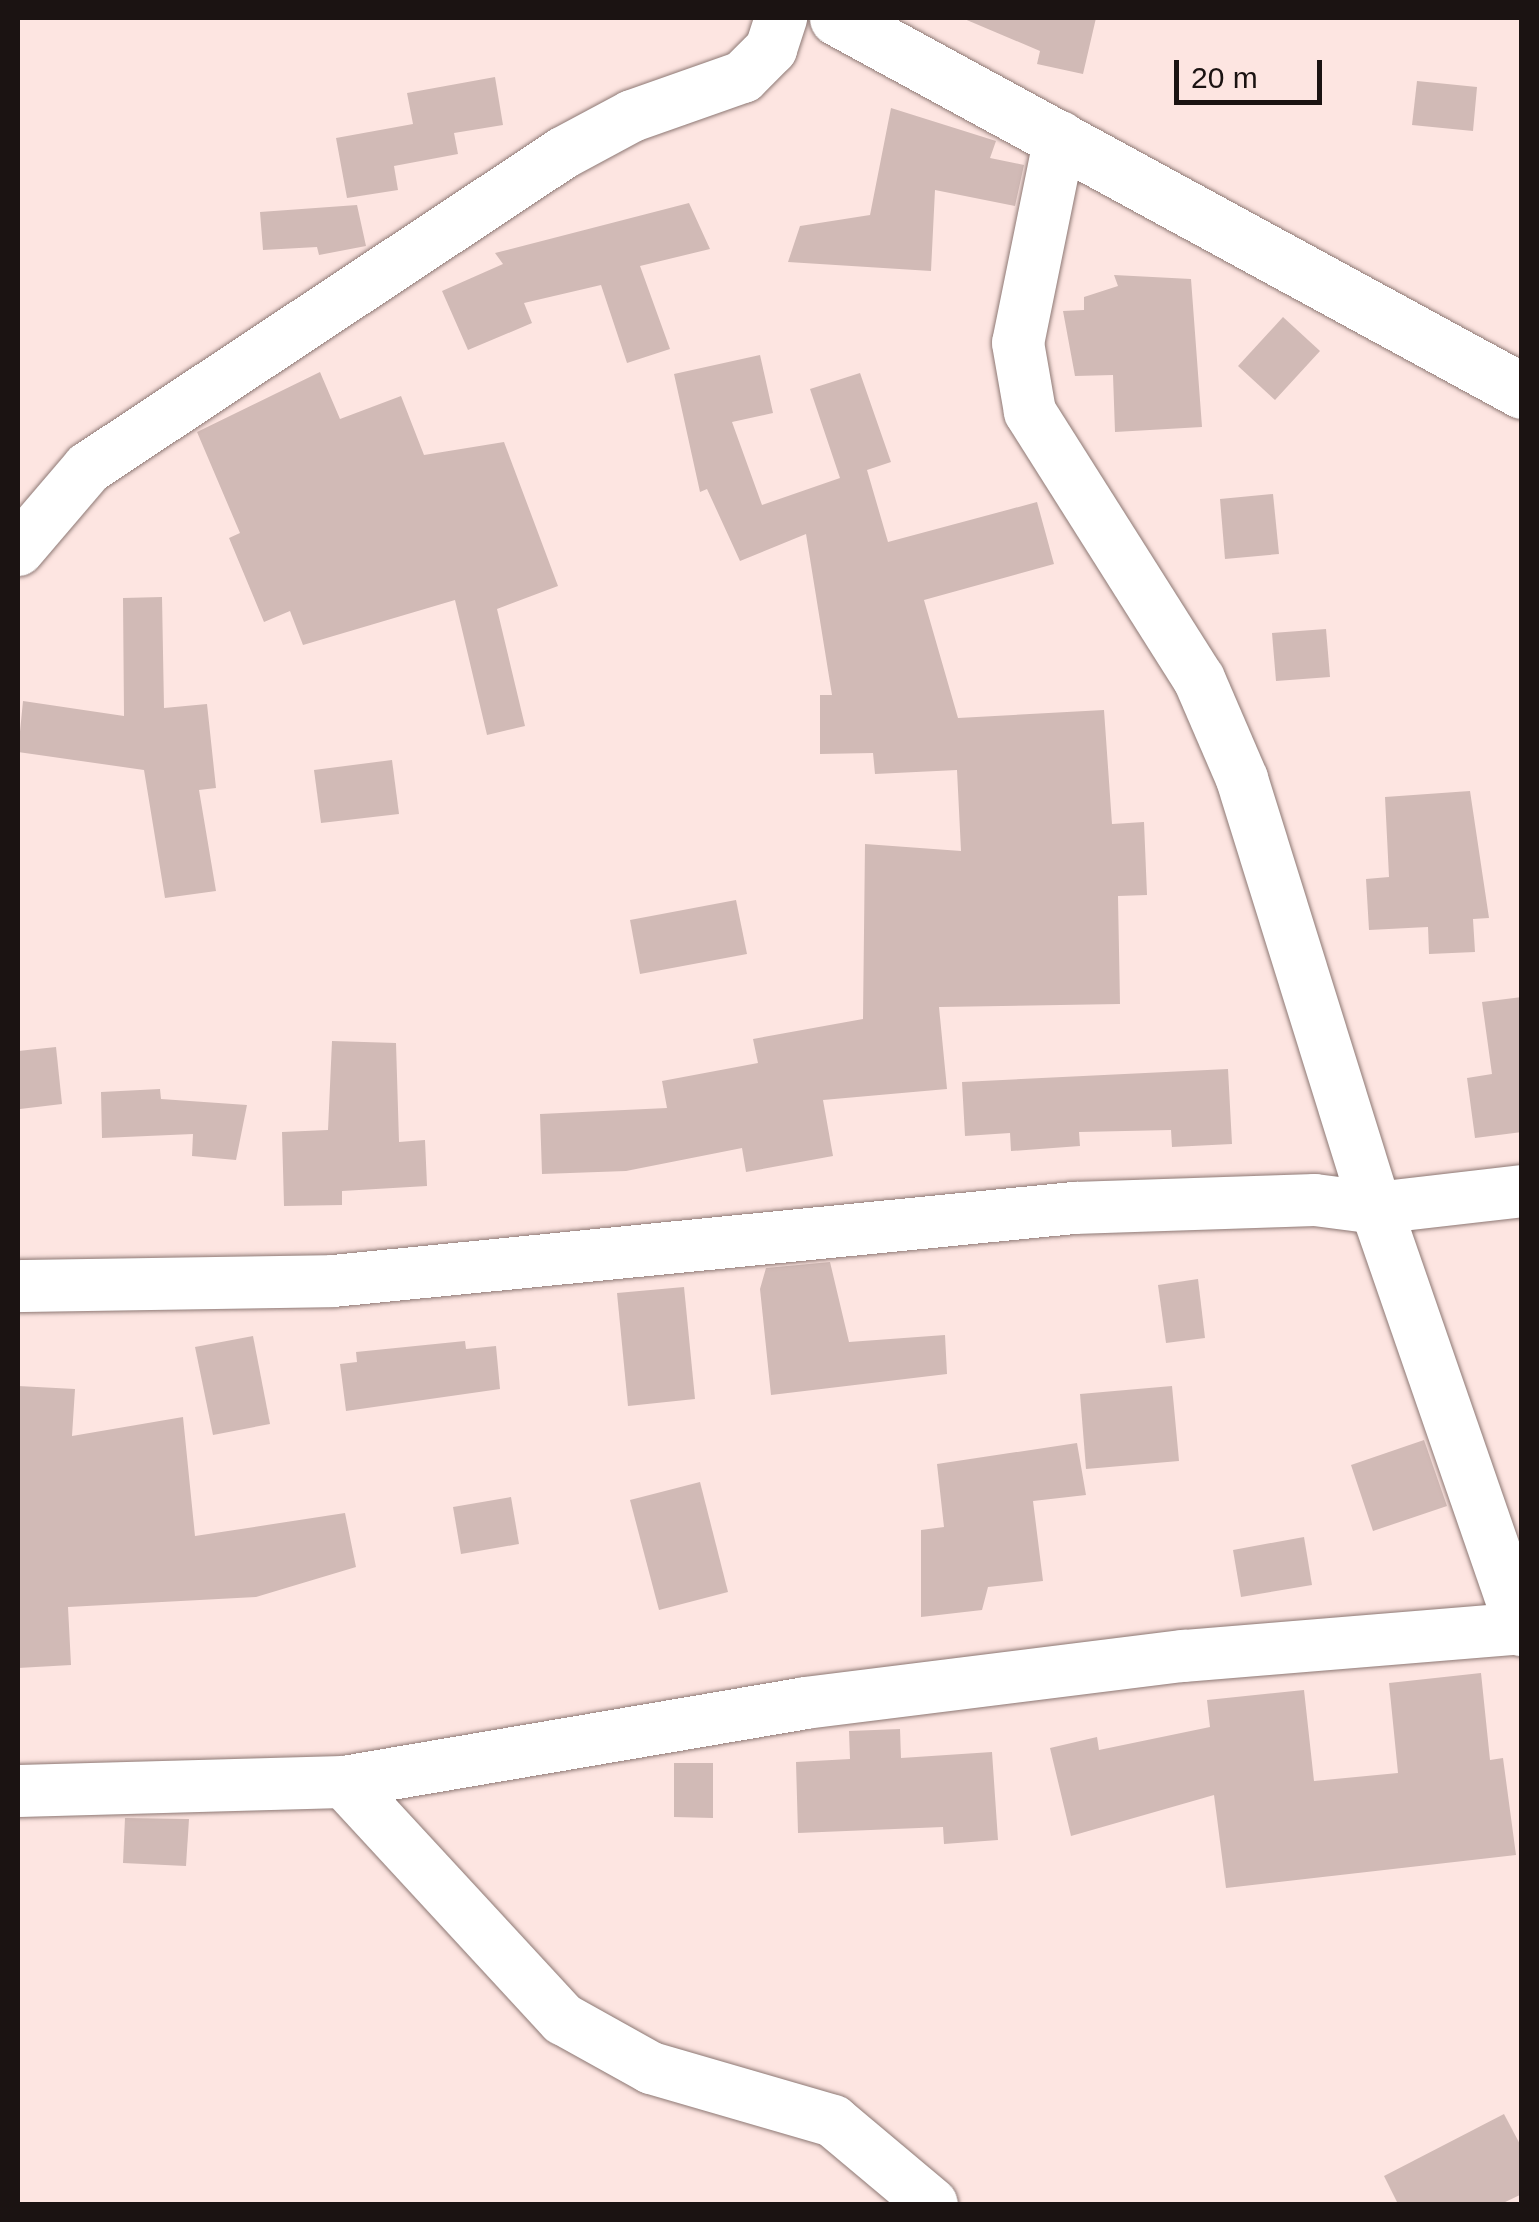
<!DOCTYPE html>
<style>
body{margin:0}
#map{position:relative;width:1539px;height:2222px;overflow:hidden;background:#fde5e1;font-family:Helvetica,sans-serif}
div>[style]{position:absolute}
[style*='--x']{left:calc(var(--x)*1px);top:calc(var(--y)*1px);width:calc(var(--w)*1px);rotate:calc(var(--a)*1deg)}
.building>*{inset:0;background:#d1bab6}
.roads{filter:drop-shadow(0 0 2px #8d7874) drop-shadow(0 0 2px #8d7874)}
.minor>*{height:52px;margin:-26px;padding:0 26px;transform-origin:26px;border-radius:26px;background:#fff}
.tertiary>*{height:55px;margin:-27.5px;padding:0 27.5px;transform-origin:27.5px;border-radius:27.5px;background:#fff}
span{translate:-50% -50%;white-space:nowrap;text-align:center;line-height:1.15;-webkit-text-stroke:10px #fde5e1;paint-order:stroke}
.frame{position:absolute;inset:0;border:20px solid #1b1312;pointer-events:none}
.scale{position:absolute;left:1174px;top:60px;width:148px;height:45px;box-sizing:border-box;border:5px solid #1b1312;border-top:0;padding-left:12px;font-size:30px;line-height:35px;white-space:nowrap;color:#1b1312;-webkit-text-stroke:8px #fde5e1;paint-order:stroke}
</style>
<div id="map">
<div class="building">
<div style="clip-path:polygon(962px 18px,1096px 18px,1083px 74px,1037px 64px,1040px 51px)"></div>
<div style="clip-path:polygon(495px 77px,503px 125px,454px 133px,458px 154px,394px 166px,398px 190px,347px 198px,336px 138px,413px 124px,407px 93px)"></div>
<div style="clip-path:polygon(1417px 81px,1477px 87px,1473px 131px,1412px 125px)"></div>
<div style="clip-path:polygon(891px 108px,996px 141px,990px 158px,1024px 165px,1015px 206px,935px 190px,931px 271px,788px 262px,800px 226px,870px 215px)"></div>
<div style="clip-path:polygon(689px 203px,710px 249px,640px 266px,670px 349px,627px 363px,601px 285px,524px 303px,532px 323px,468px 350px,442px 291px,503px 264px,495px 253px)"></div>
<div style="clip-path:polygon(357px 205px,366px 246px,319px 255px,317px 247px,263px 250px,260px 212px)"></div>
<div style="clip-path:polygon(1114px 275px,1191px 279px,1202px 427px,1115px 432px,1113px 375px,1075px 376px,1063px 311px,1084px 310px,1084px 297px,1118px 286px)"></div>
<div style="clip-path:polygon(1283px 317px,1320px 351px,1275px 400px,1238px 366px)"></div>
<div style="clip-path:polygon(760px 355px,773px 413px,732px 422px,762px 505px,840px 478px,810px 389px,860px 373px,891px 462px,867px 470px,888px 542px,1037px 502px,1054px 564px,924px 600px,958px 718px,1104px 710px,1112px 824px,1144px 822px,1147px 895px,1118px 896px,1120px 1004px,939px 1007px,947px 1089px,823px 1100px,833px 1156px,746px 1172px,742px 1148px,626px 1171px,542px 1174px,540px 1114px,667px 1108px,662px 1081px,758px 1063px,753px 1039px,863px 1019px,865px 844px,961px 851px,957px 770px,875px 774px,873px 753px,820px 754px,820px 695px,832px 695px,806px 534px,740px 561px,707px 489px,700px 492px,674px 374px)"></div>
<div style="clip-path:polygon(320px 372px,340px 419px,401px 396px,424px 455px,504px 442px,558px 586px,497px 609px,525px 726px,487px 735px,455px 600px,303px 645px,290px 611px,264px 622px,229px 538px,240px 533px,197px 432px)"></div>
<div style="clip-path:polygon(1273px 494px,1279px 554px,1225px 559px,1220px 499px)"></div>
<div style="clip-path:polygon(162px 597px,164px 708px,207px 704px,216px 788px,199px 790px,216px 891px,165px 898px,144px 770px,18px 752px,23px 701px,124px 716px,123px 598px)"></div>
<div style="clip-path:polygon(1326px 629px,1330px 677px,1276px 681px,1272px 633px)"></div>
<div style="clip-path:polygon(392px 760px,399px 814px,321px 823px,314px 770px)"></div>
<div style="clip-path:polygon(1470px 791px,1489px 918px,1473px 919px,1475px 952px,1429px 954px,1428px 927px,1369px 930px,1366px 879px,1389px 877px,1385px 797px)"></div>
<div style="clip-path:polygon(736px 900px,747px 954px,640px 974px,630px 920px)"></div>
<div style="clip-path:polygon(1522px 997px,1522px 1132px,1475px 1138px,1467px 1078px,1492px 1074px,1482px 1002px)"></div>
<div style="clip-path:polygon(332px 1041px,396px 1043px,399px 1142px,425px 1140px,427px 1186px,342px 1191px,342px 1205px,284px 1206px,282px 1132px,328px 1130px)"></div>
<div style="clip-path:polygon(56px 1047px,62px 1104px,20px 1109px,18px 1051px)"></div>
<div style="clip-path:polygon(1228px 1069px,1232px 1144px,1172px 1147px,1171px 1130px,1079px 1132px,1080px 1146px,1011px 1151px,1010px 1133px,965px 1136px,962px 1082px)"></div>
<div style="clip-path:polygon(160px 1089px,161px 1099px,247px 1105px,236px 1160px,192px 1156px,193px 1134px,102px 1138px,101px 1092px)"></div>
<div style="clip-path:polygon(830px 1262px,849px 1342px,945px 1335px,947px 1374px,771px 1395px,760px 1289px,766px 1268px)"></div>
<div style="clip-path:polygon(1198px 1279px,1205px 1338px,1166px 1343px,1158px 1285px)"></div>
<div style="clip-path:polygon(684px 1287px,695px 1399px,628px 1406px,617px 1293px)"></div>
<div style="clip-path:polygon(253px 1336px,270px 1424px,213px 1435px,195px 1347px)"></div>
<div style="clip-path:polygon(465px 1341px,466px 1349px,496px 1346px,500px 1389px,346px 1411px,340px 1364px,357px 1362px,356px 1352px)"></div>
<div style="clip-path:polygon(18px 1386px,75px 1389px,72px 1436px,183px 1417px,195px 1536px,345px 1513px,356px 1567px,256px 1597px,68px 1607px,71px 1665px,18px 1668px)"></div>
<div style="clip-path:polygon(1172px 1386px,1179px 1461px,1086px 1469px,1080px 1394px)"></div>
<div style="clip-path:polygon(1424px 1440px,1447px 1506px,1373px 1531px,1351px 1465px)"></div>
<div style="clip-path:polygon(1077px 1443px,1086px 1495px,1033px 1501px,1043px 1581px,988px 1587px,982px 1610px,921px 1617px,921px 1530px,944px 1527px,937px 1464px)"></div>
<div style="clip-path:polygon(700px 1482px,728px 1592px,659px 1610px,630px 1500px)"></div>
<div style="clip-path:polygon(511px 1497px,519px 1544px,461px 1554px,453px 1507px)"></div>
<div style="clip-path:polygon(1304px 1537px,1312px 1585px,1241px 1597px,1233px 1550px)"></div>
<div style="clip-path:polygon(1481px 1673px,1490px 1760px,1503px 1758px,1516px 1855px,1226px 1888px,1214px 1795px,1071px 1836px,1050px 1748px,1097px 1737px,1099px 1750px,1210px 1727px,1207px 1700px,1304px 1690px,1314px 1781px,1398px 1773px,1389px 1683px)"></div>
<div style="clip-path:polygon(900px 1729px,901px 1758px,992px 1752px,998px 1840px,944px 1844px,943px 1827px,798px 1833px,796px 1762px,850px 1759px,849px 1731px)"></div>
<div style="clip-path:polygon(674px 1763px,713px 1763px,713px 1818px,674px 1817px)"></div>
<div style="clip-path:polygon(125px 1818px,189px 1819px,186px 1866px,123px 1863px)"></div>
<div style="clip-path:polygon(1504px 2114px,1522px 2148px,1522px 2194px,1501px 2204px,1398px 2204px,1384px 2176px)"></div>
</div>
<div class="roads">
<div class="minor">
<div style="--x:1060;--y:137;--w:210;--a:101.5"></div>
<div style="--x:1018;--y:343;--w:70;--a:80.1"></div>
<div style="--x:1030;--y:412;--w:316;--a:57.7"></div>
<div style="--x:1199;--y:679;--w:109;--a:66.7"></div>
<div style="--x:1242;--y:779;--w:449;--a:72.7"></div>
<div style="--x:1376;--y:1208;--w:447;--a:70.9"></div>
<div style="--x:18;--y:550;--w:108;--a:-49.5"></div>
<div style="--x:88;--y:468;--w:570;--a:-33.55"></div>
<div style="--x:563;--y:153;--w:78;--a:-28.2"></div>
<div style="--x:632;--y:116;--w:118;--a:-19.4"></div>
<div style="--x:743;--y:77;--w:40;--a:-45"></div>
<div style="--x:771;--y:49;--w:33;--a:-72"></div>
<div style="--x:18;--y:1286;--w:315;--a:-0.9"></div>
<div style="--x:333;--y:1281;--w:745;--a:-5.63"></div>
<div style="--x:1074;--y:1208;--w:241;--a:-1.9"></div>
<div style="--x:1315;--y:1200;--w:62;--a:7.5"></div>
<div style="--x:1376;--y:1208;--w:147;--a:-6.6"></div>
<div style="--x:344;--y:1782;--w:323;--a:47.3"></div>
<div style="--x:563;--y:2019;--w:101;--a:29.1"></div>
<div style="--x:651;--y:2068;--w:190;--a:16.2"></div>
<div style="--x:833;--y:2121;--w:129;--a:40"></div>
<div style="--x:18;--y:1791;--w:326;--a:-1.6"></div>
<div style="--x:344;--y:1782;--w:468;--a:-9.7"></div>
<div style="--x:805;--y:1703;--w:382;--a:-7.1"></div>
<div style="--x:1184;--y:1656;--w:339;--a:-4.7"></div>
</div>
<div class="tertiary">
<div style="--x:837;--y:18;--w:780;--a:28.57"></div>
</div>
</div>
<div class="frame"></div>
<div class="scale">20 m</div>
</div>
